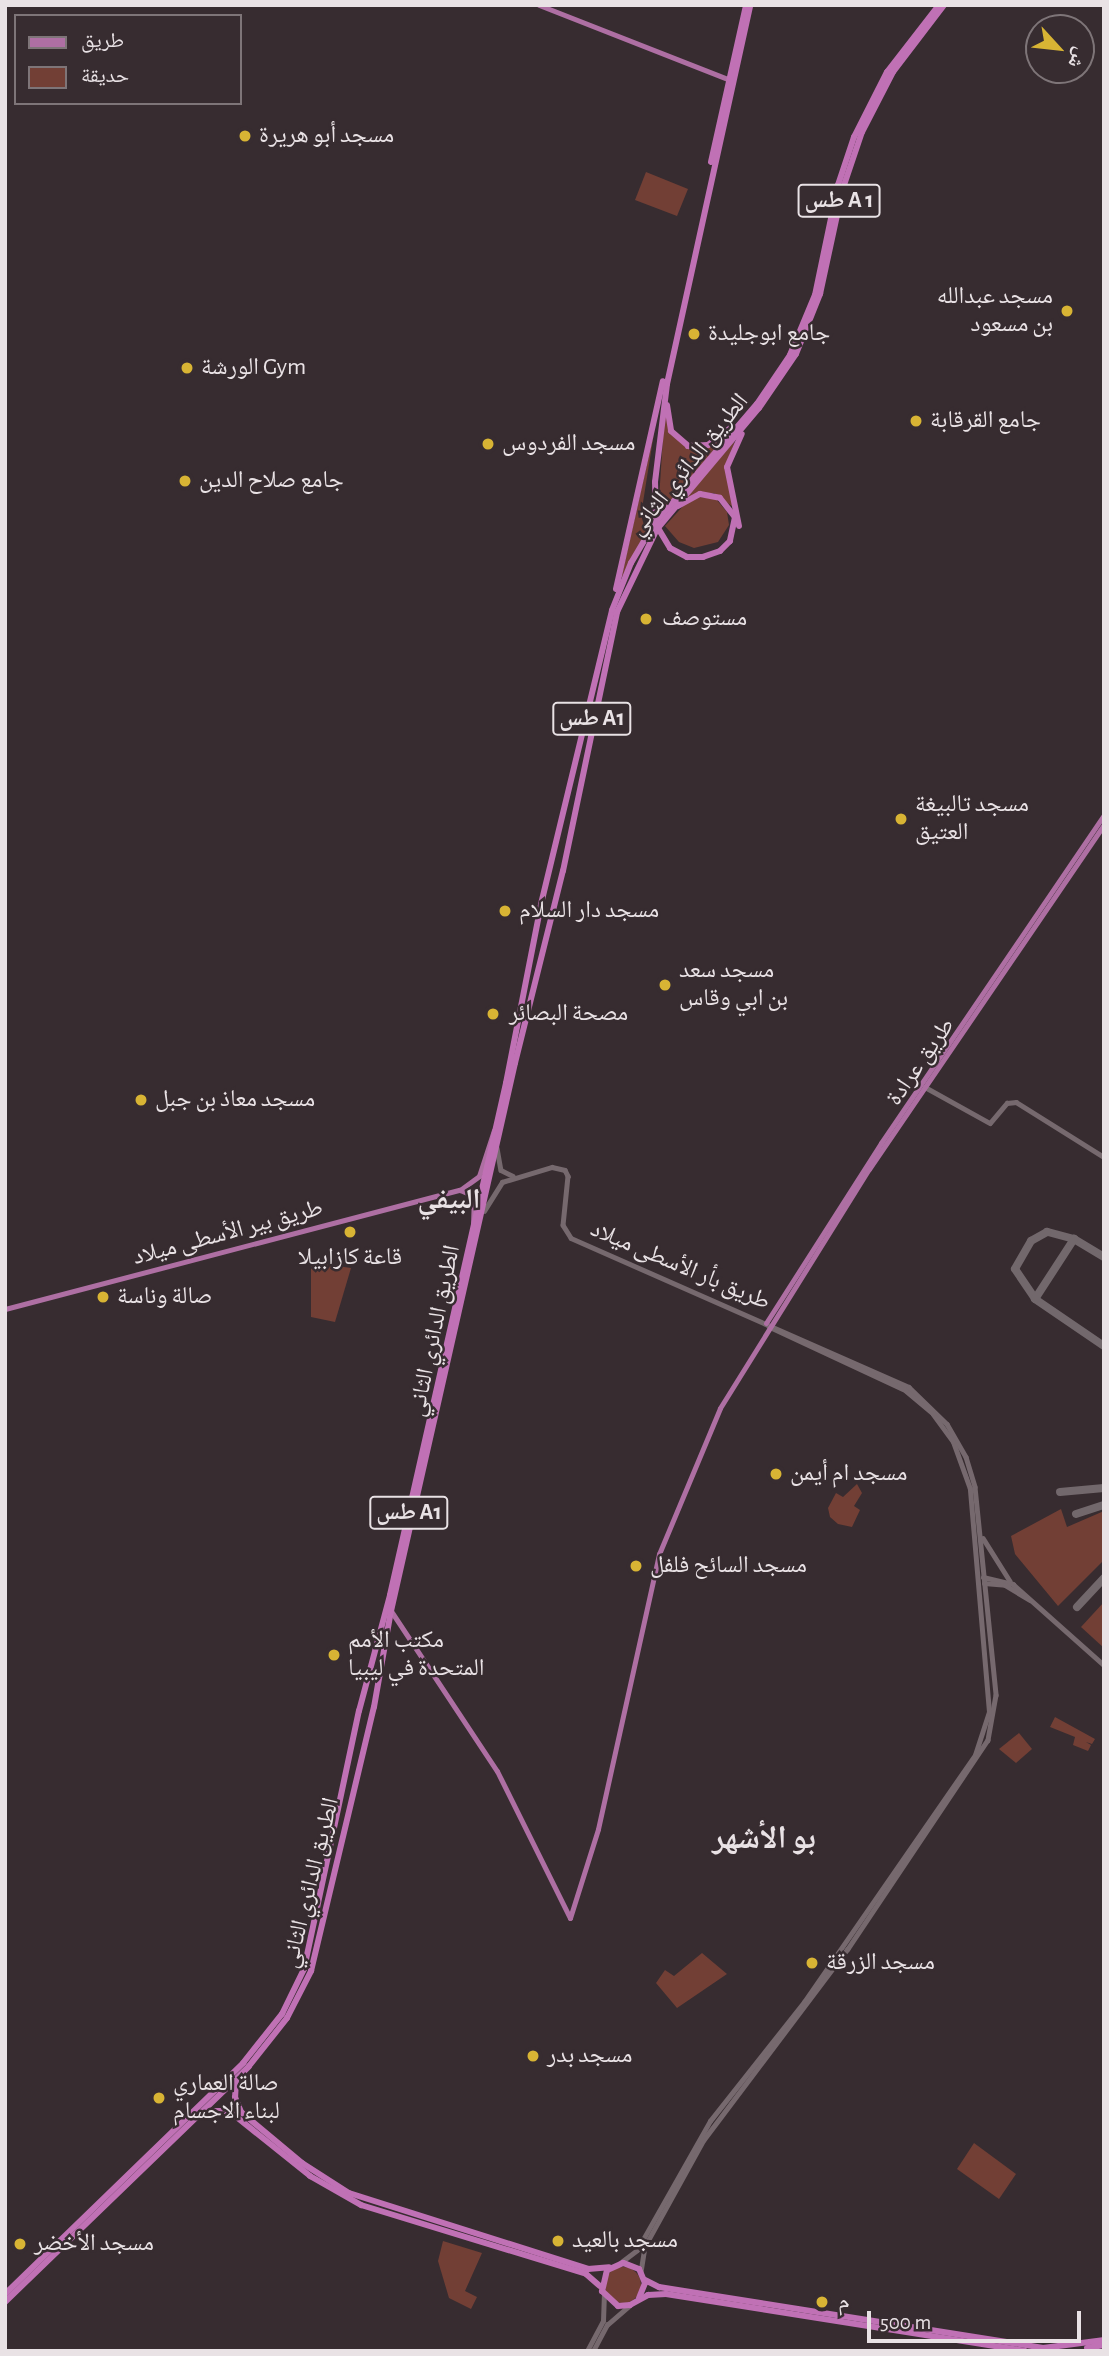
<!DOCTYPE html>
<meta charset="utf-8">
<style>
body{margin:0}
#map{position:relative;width:1109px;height:2356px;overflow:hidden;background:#372c30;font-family:"Alegreya Sans","Noto Naskh Arabic",sans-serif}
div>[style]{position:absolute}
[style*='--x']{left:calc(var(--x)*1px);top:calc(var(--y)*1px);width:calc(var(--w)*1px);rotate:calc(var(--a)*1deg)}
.green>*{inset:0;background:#723f35}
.round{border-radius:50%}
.taxiway>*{height:8px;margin:-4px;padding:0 4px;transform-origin:4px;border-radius:4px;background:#72686c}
.secondary>*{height:4.5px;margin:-2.25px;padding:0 2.25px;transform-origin:2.25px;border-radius:2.25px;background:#76696e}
.primary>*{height:5px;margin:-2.5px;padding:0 2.5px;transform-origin:2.5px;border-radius:2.5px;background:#ae6fa3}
.trunk>*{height:6px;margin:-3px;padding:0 3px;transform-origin:3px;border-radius:3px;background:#c071b5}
.dots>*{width:19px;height:19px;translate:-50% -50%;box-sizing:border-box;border:4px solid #372c30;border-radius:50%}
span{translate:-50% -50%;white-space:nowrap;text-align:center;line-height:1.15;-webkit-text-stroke:5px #372c30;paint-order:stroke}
.shield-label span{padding:2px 5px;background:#372c30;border:2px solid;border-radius:5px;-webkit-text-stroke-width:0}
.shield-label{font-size:23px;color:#e9e2e5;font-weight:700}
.poi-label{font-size:24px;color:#e9e2e5}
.left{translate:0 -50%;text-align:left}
.right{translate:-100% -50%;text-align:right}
.street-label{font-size:24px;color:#e9e2e5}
.quarter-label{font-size:28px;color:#e9e2e5;font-weight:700}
.district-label{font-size:32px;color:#e9e2e5;font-weight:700}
.frame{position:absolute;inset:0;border:7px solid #e9e2e5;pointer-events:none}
.legend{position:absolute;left:14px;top:14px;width:228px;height:91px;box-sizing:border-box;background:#372c30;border:2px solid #7e7578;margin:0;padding:9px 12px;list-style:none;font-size:21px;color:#e9e2e5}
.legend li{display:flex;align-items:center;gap:14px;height:35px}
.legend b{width:35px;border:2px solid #7e7578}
.north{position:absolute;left:1025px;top:14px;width:70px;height:70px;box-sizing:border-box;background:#372c30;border:2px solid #7e7578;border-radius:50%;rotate:117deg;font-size:19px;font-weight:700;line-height:28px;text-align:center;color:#e9e2e5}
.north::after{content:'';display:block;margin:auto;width:24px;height:32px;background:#d8b434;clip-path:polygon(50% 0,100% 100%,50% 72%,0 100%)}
.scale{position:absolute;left:867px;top:2311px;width:214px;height:32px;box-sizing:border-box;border:4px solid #e9e2e5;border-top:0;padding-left:9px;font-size:21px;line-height:24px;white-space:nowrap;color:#e9e2e5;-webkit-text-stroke:5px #372c30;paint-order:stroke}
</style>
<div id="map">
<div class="green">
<div style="clip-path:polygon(646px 172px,688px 189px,677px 216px,635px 200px)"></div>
<div style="clip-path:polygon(665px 406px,671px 434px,684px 445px,706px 448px,726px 437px,658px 515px)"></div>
<div style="clip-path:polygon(654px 433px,641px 515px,646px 532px,621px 579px)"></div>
<div style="clip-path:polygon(735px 441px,726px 464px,733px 507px,714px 493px,695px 494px,681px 503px)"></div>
<div style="clip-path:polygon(699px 497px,716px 499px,727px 512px,729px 525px,718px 542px,694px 548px,679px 542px,665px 526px,684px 505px)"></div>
<div style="clip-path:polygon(311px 1262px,351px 1268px,335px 1322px,311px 1317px)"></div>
<div style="clip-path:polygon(857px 1484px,862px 1493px,854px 1506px,860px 1510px,852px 1527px,838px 1524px,830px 1517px,828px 1508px,836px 1493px,843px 1497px)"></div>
<div style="clip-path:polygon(1061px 1509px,1067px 1527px,1104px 1511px,1104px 1560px,1058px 1606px,1015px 1554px,1011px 1536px)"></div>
<div style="clip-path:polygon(1104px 1602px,1104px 1648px,1081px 1627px)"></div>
<div style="clip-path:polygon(1055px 1717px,1095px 1739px,1092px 1744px,1086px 1742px,1091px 1745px,1088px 1751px,1073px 1745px,1075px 1737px,1050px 1727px)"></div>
<div style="clip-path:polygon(1019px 1733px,1032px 1749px,1016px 1763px,999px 1749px)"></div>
<div style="clip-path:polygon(702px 1953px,727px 1974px,677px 2008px,656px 1983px,665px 1970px,674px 1976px)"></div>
<div style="clip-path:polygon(974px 2143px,1016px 2174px,999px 2199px,957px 2169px)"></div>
<div style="clip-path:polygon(443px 2241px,482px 2253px,465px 2291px,477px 2297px,471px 2309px,449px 2298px,438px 2261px)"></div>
<div class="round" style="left:605px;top:2267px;width:36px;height:36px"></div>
</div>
<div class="taxiway">
<div style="--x:1104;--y:1257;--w:35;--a:-149"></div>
<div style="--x:1074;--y:1239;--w:28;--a:-165"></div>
<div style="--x:1047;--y:1232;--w:18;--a:151"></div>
<div style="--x:1031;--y:1241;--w:32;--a:120"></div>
<div style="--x:1015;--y:1269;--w:36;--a:56"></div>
<div style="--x:1035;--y:1299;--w:83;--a:34.3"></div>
<div style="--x:1035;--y:1299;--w:72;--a:-57"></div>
<div style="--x:1060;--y:1492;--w:44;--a:-5.2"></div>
<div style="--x:1076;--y:1514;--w:29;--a:-18"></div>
<div style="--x:1077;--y:1607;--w:40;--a:-47"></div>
</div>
<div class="secondary">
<div style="--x:925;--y:1087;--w:74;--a:29"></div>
<div style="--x:990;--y:1123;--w:26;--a:-50"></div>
<div style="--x:1007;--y:1103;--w:9;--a:-6"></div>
<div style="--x:1016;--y:1102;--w:104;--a:32"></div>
<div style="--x:497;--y:1148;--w:22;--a:80"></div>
<div style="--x:501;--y:1170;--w:13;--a:27"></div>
<div style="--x:484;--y:1211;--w:34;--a:-58"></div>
<div style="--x:502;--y:1182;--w:52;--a:-16.7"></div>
<div style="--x:552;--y:1167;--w:13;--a:13"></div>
<div style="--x:565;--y:1170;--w:7;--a:63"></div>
<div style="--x:568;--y:1176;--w:49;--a:95.8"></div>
<div style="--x:563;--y:1225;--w:15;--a:58"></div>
<div style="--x:571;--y:1238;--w:369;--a:23.8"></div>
<div style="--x:909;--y:1387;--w:53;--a:44.2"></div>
<div style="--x:947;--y:1424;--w:38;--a:60"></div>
<div style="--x:966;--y:1457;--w:31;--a:73"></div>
<div style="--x:975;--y:1487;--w:209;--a:84.2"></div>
<div style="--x:996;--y:1695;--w:46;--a:100.1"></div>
<div style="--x:988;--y:1740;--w:252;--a:123.8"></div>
<div style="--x:848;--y:1949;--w:239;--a:127"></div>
<div style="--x:704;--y:2140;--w:122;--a:118.9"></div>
<div style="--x:645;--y:2247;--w:25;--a:99"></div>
<div style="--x:983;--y:1538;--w:51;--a:57.9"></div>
<div style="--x:983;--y:1577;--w:31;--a:13"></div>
<div style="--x:1013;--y:1584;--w:122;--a:41.7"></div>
<div style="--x:984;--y:1583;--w:21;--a:5"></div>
<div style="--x:1005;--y:1585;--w:29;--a:31"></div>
<div style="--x:620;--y:2263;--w:21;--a:-37"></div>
<div style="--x:637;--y:2250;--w:148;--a:-60.5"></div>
<div style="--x:710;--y:2121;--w:152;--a:-51.7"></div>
<div style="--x:804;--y:2002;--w:300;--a:-55.3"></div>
<div style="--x:975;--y:1755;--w:45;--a:-72"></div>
<div style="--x:989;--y:1712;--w:224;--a:-94.9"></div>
<div style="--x:970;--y:1489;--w:50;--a:-109.9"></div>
<div style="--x:953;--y:1442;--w:34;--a:-126"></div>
<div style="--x:933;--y:1414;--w:35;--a:-140"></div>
<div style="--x:906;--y:1391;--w:151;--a:-155"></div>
<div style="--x:587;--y:2351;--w:34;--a:-62"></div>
<div style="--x:603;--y:2321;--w:26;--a:-88"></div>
<div style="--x:593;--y:2351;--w:30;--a:-62"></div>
<div style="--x:607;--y:2325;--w:29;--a:-41"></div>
</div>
<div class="primary">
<div style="--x:539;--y:5;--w:205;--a:21.4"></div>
<div style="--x:460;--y:1190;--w:15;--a:23"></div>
<div style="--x:474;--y:1196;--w:29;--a:92"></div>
<div style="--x:5;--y:1309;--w:470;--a:-14.7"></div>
<div style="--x:460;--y:1190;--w:24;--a:-36"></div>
<div style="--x:479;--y:1176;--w:48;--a:-71.9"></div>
<div style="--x:766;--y:1323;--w:214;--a:-57.4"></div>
<div style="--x:881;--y:1143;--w:397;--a:-55.8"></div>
<div style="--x:391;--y:1611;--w:192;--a:56.5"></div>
<div style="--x:497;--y:1771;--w:164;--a:63.6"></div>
<div style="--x:570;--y:1918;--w:93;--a:-72.5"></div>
<div style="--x:598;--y:1829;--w:282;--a:-77.5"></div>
<div style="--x:659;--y:1554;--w:158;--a:-67.3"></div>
<div style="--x:720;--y:1408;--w:282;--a:-58.1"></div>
<div style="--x:869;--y:1169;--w:417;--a:-55.7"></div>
</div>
<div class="trunk">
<div style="--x:711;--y:162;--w:161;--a:-77.4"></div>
<div style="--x:667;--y:405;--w:26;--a:81"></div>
<div style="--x:671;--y:431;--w:23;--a:41"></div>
<div style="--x:688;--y:446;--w:20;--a:-3"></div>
<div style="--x:708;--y:445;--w:30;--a:-37"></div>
<div style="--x:678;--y:506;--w:25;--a:-29"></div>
<div style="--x:700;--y:494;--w:20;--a:11"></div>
<div style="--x:720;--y:498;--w:24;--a:52"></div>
<div style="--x:735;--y:517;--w:25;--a:102"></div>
<div style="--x:730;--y:541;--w:14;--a:135"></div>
<div style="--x:720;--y:551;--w:18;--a:161"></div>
<div style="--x:703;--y:557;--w:16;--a:180"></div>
<div style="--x:687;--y:557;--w:19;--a:-152"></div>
<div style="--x:670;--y:548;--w:27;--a:-121"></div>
<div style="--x:656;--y:525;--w:43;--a:-91.3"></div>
<div style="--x:655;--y:482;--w:99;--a:-83"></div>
<div style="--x:667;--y:384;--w:388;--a:-77.6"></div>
<div style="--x:739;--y:526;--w:60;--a:-101.5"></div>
<div style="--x:727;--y:467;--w:36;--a:-66"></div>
<div style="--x:616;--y:589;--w:213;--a:-77.3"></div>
<div style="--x:236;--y:2080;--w:17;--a:93"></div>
<div style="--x:235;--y:2097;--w:16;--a:68"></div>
<div style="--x:241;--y:2112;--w:80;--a:39.9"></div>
<div style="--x:302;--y:2163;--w:56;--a:32.6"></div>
<div style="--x:349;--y:2193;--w:251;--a:17.6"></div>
<div style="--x:588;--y:2269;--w:21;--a:-5"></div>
<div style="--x:205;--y:2111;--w:24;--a:0"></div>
<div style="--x:229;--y:2111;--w:104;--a:38.7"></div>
<div style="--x:310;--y:2176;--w:59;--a:29.6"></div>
<div style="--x:361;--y:2205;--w:235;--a:17"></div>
<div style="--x:586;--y:2274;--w:18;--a:41"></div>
<div style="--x:645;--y:2280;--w:16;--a:27"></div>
<div style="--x:659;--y:2287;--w:389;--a:9"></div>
<div style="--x:1043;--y:2348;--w:62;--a:-7.5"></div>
<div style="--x:5;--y:2294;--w:332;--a:-44.1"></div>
<div style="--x:243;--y:2063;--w:63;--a:-51.5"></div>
<div style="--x:282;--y:2014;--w:50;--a:-63.9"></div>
<div style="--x:304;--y:1969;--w:264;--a:-78"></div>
<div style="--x:359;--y:1711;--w:120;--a:-75"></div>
<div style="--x:390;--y:1595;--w:525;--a:-77.23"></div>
<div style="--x:506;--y:1083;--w:182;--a:-78.9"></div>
<div style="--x:541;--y:904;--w:302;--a:-76.4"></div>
<div style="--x:612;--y:610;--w:51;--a:-68"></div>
<div style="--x:631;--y:563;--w:45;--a:-59.5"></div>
<div style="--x:654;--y:524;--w:158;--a:-49.4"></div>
<div style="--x:757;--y:404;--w:59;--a:-56"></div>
<div style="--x:790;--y:355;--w:65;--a:-67.4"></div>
<div style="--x:815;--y:295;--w:112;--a:-78.2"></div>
<div style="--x:838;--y:185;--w:51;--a:-71.6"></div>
<div style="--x:854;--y:137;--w:73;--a:-63.1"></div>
<div style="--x:887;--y:72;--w:85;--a:-52.2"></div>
<div style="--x:639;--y:2298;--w:16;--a:-68"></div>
<div style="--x:645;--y:2283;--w:15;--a:-113"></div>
<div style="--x:639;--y:2269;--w:17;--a:-159"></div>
<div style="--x:623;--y:2263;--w:17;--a:156"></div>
<div style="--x:607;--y:2270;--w:22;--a:103"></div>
<div style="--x:602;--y:2291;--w:22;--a:43"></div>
<div style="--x:618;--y:2306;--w:12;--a:-5"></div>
<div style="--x:630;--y:2305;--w:21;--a:-29"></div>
<div style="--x:648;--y:2295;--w:18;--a:-3"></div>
<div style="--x:666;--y:2294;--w:363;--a:9"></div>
<div style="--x:5;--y:2302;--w:339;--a:-44"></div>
<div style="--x:249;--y:2066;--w:61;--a:-51.6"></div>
<div style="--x:287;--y:2018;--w:53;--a:-62.9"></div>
<div style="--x:311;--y:1971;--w:271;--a:-76.6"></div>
<div style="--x:374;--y:1707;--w:97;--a:-80"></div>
<div style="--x:391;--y:1611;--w:562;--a:-77.25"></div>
<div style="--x:515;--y:1063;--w:198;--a:-76"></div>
<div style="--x:563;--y:871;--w:265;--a:-78.2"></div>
<div style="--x:617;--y:612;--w:92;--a:-64.3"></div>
<div style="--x:657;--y:529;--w:158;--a:-49.9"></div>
<div style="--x:759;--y:408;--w:65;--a:-55.6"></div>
<div style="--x:796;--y:354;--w:65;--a:-68.2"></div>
<div style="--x:820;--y:294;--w:108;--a:-77.8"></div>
<div style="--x:843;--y:188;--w:59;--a:-71.3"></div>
<div style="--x:862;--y:132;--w:68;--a:-62.7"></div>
<div style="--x:893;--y:72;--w:84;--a:-52.7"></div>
<div style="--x:1087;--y:2348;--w:17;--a:-10"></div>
</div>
<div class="dots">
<div style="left:245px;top:136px;background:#d8b434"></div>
<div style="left:1067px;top:311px;background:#d8b434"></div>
<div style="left:694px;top:334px;background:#d8b434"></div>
<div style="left:187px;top:368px;background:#d8b434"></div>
<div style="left:916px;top:421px;background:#d8b434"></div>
<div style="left:488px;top:444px;background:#d8b434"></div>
<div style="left:185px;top:481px;background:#d8b434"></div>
<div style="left:646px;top:619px;background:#d8b434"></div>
<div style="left:901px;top:819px;background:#d8b434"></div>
<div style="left:505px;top:911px;background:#d8b434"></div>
<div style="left:665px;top:985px;background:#d8b434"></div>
<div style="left:493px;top:1014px;background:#d8b434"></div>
<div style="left:141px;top:1100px;background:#d8b434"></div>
<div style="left:350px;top:1232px;background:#d8b434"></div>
<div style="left:103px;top:1297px;background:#d8b434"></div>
<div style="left:776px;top:1474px;background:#d8b434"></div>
<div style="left:636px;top:1566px;background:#d8b434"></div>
<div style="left:334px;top:1655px;background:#d8b434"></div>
<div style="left:812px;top:1963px;background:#d8b434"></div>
<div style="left:533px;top:2056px;background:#d8b434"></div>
<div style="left:159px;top:2098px;background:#d8b434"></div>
<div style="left:558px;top:2241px;background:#d8b434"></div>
<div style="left:20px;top:2244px;background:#d8b434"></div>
<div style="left:822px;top:2302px;background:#d8b434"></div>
</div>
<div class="shield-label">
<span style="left:839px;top:201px">طس A 1</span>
<span style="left:592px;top:719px">طس A1</span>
<span style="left:409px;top:1513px">طس A1</span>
</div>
<div class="poi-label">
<span class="left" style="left:259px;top:136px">مسجد أبو هريرة</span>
<span class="right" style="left:1053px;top:311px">مسجد عبدالله<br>بن مسعود</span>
<span class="left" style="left:708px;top:334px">جامع ابوجليدة</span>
<span class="left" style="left:201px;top:368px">الورشة Gym</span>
<span class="left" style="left:930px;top:421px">جامع القرقابة</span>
<span class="left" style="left:502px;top:444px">مسجد الفردوس</span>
<span class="left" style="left:199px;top:481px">جامع صلاح الدين</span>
<span class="left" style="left:662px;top:619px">مستوصف</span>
<span class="left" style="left:915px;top:819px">مسجد تالبيغة<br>العتيق</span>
<span class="left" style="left:519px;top:911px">مسجد دار السلام</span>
<span class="left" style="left:679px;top:985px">مسجد سعد<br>بن ابي وقاس</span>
<span class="left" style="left:509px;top:1014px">مصحة البصائر</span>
<span class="left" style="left:155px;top:1100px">مسجد معاذ بن جبل</span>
<span style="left:350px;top:1258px">قاعة كازابيلا</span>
<span class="left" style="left:117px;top:1297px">صالة وناسة</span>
<span class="left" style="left:790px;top:1474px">مسجد ام أيمن</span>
<span class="left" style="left:650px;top:1566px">مسجد السائح فلفل</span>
<span class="left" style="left:348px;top:1655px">مكتب الأمم<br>المتحدة في ليبيا</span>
<span class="left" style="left:826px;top:1963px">مسجد الزرقة</span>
<span class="left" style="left:547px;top:2056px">مسجد بدر</span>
<span class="left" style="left:173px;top:2098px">صالة العماري<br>لبناء الاجسام</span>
<span class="left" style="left:572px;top:2241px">مسجد بالعيد</span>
<span class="left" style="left:34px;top:2244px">مسجد الأخضر</span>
<span class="left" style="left:838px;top:2302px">م</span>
</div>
<div class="street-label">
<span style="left:689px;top:465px;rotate:-51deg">الطريق الدائري الثاني</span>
<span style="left:921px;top:1062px;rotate:-55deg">طريق عرادة</span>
<span style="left:228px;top:1233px;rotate:-15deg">طريق بير الأسطى ميلاد</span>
<span style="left:680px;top:1266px;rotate:23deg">طريق بأر الأسطى ميلاد</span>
<span style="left:435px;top:1331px;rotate:-78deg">الطريق الدائري الثاني</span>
<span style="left:311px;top:1883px;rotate:-76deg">الطريق الدائري الثاني</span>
</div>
<div class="quarter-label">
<span style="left:449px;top:1200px">البيفي</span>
</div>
<div class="district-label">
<span style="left:764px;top:1838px">بو الأشهر</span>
</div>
<div class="frame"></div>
<ul class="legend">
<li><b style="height:9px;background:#ae6fa3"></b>طريق</li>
<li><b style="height:19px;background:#723f35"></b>حديقة</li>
</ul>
<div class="north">ش</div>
<div class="scale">500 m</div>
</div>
